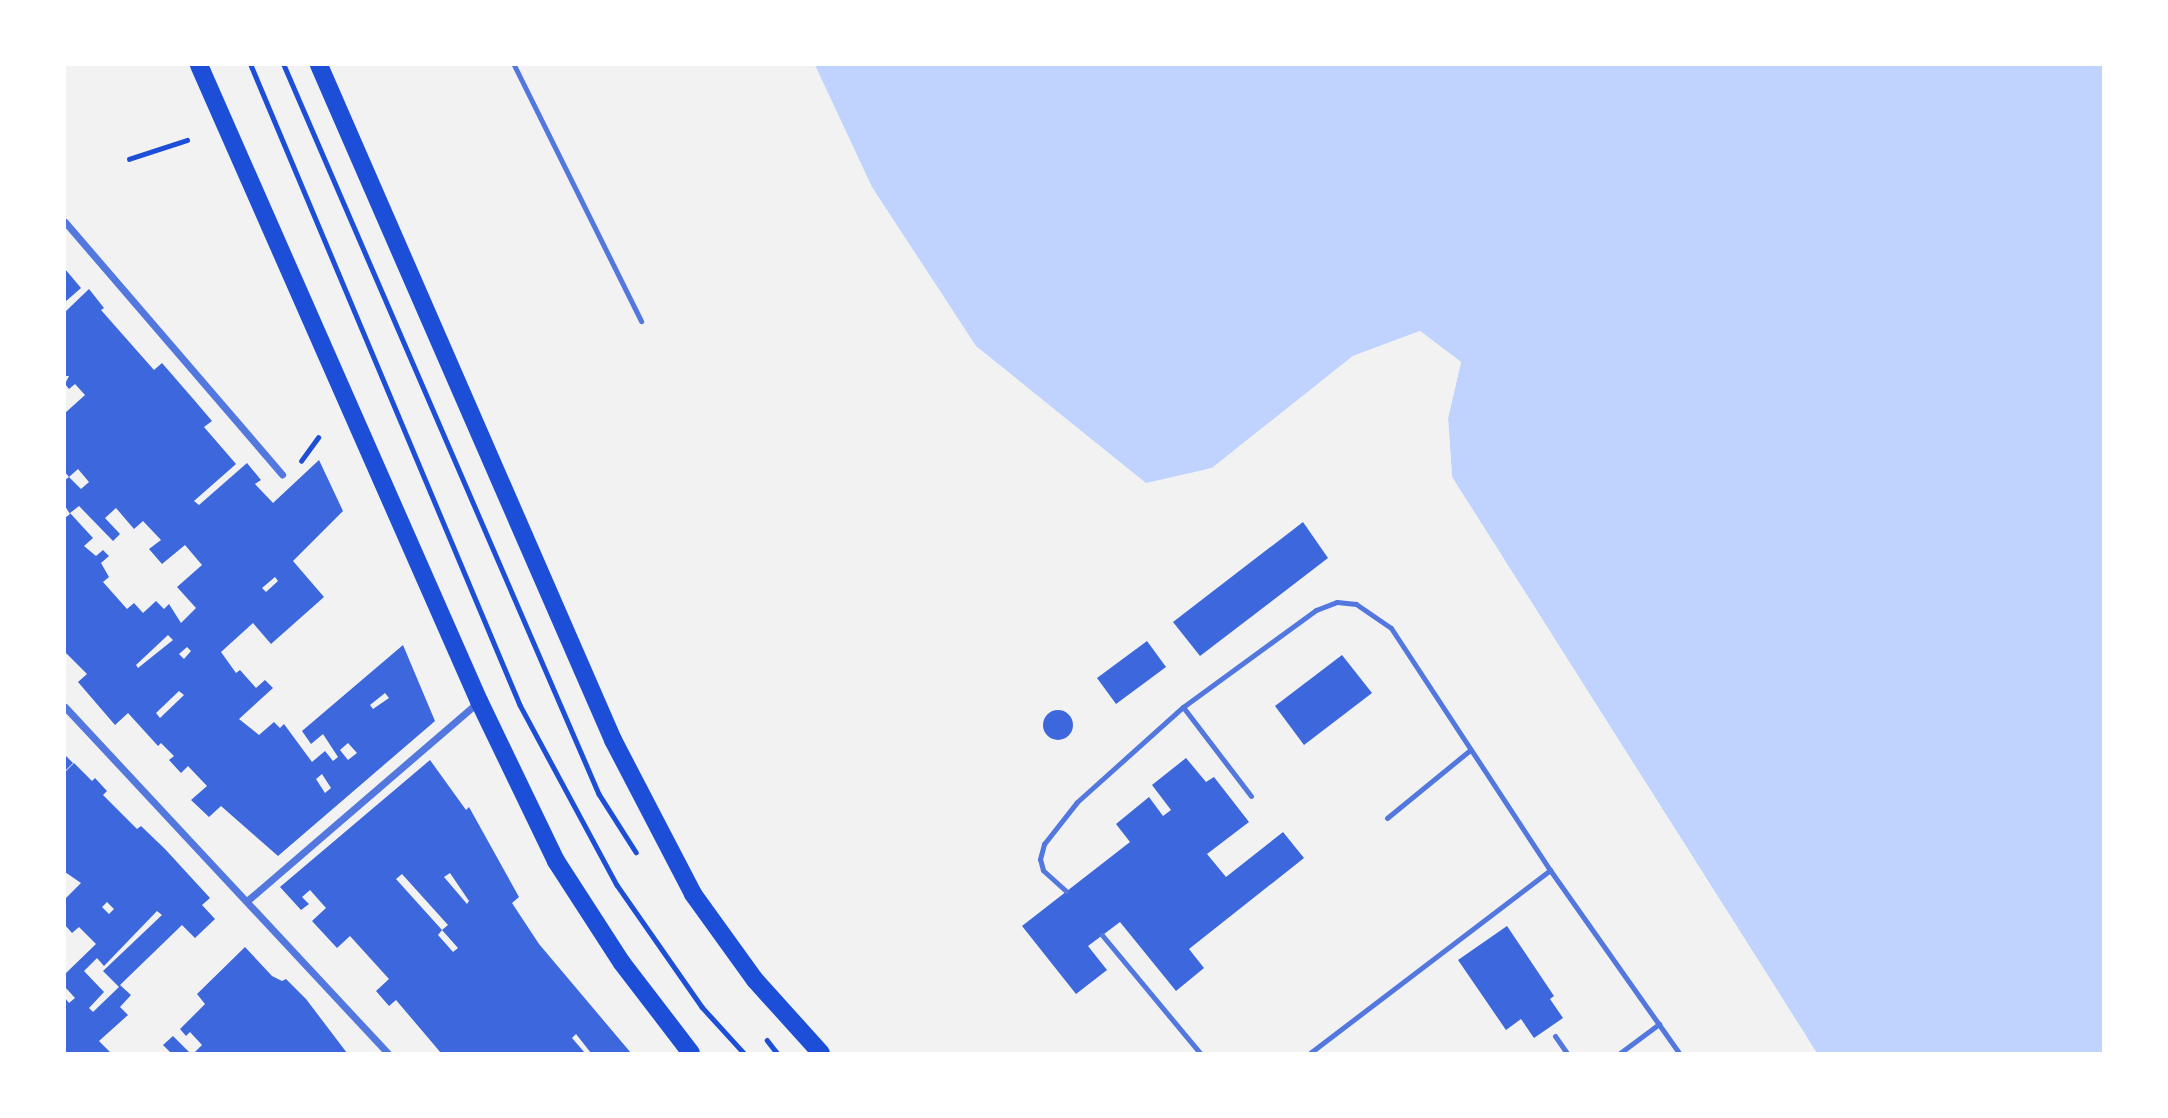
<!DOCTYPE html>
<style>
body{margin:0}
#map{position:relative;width:2168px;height:1118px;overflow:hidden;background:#f2f2f2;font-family:Lato,sans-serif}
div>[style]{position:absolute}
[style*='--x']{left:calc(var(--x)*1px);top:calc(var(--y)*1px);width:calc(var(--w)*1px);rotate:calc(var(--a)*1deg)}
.water>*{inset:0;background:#bfd3fe}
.pier>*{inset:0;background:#f2f2f2}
.building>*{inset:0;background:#3d67dc}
.round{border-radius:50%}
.path>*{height:4.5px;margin:-2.25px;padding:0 2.25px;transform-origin:2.25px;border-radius:2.25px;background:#1d4ed8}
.service>*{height:5px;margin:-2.5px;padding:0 2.5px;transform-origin:2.5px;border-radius:2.5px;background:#5277de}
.minor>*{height:7px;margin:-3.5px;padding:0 3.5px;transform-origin:3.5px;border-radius:3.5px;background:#5277de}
.primary>*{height:18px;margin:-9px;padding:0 9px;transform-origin:9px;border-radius:9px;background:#1d4ed8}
span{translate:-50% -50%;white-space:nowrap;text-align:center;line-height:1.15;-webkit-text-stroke:5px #fff;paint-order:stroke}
.frame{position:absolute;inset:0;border:66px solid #fff;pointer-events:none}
</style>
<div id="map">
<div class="water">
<div style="clip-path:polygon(815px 65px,2103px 65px,2103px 1053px,1817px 1053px,1452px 477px,1448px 418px,1461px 362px,1420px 331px,1353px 356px,1212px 468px,1146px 483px,976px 346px,872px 187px)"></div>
</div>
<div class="pier">
<div style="clip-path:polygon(1420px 331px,1461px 362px,1448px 418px,1452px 477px,1817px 1053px,1449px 478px,1445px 418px,1457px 363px,1419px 335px,1355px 359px,1214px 470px,1145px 486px,1212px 468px,1353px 356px)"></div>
</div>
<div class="building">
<div style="clip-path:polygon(65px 269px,81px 288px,65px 302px)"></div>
<div style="clip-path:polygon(evenodd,89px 289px,104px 308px,101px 310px,154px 370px,162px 363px,195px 401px,212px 421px,204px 427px,236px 464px,194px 501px,199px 505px,247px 463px,261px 480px,255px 484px,273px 503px,319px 460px,343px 511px,293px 561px,324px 597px,271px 644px,253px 623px,221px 652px,236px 673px,240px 670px,256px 688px,265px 680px,273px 688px,239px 719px,259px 735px,274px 722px,280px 728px,284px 724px,312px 762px,325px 751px,333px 761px,338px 757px,323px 734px,311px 744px,302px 731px,403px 645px,435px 721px,278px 856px,221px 806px,209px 817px,191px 800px,207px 786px,188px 766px,181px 773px,169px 760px,174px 756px,161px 743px,158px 746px,128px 713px,115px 725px,78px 682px,87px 674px,65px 652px,65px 518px,70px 514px,65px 506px,65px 480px,69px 477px,81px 489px,89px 482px,78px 469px,69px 477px,65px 472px,65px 413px,85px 395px,75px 384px,69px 389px,65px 384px,69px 376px,65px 376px,65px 312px,89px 289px,79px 506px,113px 541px,120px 534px,105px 518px,116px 508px,134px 529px,143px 521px,161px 540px,149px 549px,162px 564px,185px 545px,202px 565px,177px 587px,196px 608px,181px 623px,169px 604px,164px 609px,156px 601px,143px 613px,134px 603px,127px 609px,103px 582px,109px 577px,101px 563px,109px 556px,103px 550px,96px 556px,84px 546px,93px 538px,70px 513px,79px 506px,89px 289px,275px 577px,278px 581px,266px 592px,262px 588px,275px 577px,89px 289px,168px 635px,173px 640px,138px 668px,136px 665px,168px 635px,89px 289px,187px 647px,191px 651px,184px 659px,179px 654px,187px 647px,89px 289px,179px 691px,184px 695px,160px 718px,156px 713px,179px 691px,89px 289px,385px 693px,389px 698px,373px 709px,370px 705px,385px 693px,89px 289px,348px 743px,357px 753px,348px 760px,340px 750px,348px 743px,89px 289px,322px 774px,331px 788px,325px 793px,316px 779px,322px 774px)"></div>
<div style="clip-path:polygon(1303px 522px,1328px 558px,1200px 656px,1173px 622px)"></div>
<div style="clip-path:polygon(1147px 641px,1166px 667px,1116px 704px,1097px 678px)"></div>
<div style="clip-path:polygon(1342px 655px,1372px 693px,1304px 745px,1275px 706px)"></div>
<div class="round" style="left:1043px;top:710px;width:30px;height:30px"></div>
<div style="clip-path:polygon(65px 755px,73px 763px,65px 771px)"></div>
<div style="clip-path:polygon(1186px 758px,1206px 782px,1214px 777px,1249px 822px,1207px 854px,1226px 877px,1283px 832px,1304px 858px,1189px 949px,1204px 968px,1176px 991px,1120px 922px,1088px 946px,1107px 970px,1076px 994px,1022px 926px,1130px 842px,1116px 824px,1149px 797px,1163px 816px,1171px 810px,1152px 785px)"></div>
<div style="clip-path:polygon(evenodd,430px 760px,466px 810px,469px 807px,519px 897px,512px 903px,539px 944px,631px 1053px,591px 1053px,576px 1034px,572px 1038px,585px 1053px,441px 1053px,396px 1000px,389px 1006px,376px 991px,389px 979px,350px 936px,337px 948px,312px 921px,326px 908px,310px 890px,302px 897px,309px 904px,301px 910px,280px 887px,430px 760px,450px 873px,469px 901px,467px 904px,444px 877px,450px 873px,430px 760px,402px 874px,448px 925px,442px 930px,396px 879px,402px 874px,430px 760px,442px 930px,458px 948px,453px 952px,438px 935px,442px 930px)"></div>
<div style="clip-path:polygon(evenodd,74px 763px,92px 781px,95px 778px,107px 791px,103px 795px,137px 829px,141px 826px,165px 849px,210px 898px,202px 905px,215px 919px,195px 938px,182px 925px,120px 985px,131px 995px,120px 1007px,128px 1015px,99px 1041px,111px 1053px,65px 1053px,65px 998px,69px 1003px,75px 998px,65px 987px,65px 974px,96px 944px,79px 927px,72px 933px,65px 925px,65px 899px,81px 883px,65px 872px,65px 772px,74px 763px,107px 902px,114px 909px,109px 914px,102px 907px,107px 902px,74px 763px,157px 911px,162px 915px,103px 971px,119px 987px,93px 1012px,89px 1008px,104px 992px,84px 971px,97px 958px,104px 966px,157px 911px)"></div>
<div style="clip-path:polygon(1507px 926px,1554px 996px,1550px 999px,1563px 1018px,1534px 1038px,1521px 1019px,1506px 1030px,1458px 960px)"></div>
<div style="clip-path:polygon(245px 947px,272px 976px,282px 981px,286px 979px,306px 999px,347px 1053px,194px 1053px,202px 1045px,190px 1032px,186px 1036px,180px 1029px,205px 1004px,197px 994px)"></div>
<div style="clip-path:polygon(173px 1036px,190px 1053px,171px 1053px,163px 1045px)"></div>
</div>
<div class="path">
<div style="--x:251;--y:65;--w:694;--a:67.2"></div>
<div style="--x:520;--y:705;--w:204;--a:61.7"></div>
<div style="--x:617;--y:885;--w:149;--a:55.1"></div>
<div style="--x:702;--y:1007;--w:62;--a:47.6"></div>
<div style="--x:284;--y:65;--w:794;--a:66.63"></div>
<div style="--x:599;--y:794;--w:69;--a:57.5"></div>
<div style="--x:129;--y:159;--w:61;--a:-18.1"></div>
<div style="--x:301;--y:461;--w:29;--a:-54"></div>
<div style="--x:767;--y:1040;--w:16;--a:52"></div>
</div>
<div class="service">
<div style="--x:514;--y:65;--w:286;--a:63.6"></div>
<div style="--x:1183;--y:707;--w:112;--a:52.6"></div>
<div style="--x:1387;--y:818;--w:107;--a:-39.3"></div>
<div style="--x:1066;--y:891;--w:31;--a:-138"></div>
<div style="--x:1043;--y:870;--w:11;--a:-105"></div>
<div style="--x:1040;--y:859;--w:16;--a:-75"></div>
<div style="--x:1044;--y:844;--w:53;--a:-51.8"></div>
<div style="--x:1077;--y:802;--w:142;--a:-41.9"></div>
<div style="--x:1183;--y:707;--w:165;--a:-36.1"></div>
<div style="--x:1316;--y:610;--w:22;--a:-21"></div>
<div style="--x:1337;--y:602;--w:19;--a:6"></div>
<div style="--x:1356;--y:604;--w:42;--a:34.4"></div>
<div style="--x:1391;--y:628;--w:290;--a:56.7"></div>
<div style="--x:1550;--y:870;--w:224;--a:54.8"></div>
<div style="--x:1102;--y:935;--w:153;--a:50.3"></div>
<div style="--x:1555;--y:1036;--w:21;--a:55"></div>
<div style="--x:1310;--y:1053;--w:302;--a:-37.3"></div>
<div style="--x:1620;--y:1053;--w:49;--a:-36.6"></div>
</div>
<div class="minor">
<div style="--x:65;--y:222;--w:333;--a:49.3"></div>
<div style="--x:65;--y:707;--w:473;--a:47"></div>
<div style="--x:248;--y:900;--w:303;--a:-40.7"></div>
</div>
<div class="primary">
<div style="--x:199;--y:65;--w:695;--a:66.24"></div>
<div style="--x:479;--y:701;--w:178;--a:64.3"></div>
<div style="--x:556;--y:861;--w:121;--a:57.1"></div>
<div style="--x:622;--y:963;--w:113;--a:52.5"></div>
<div style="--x:319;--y:65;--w:736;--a:66.46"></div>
<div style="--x:613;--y:740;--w:174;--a:62.5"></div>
<div style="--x:693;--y:894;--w:106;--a:54.2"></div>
<div style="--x:755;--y:980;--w:98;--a:47.9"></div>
</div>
<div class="frame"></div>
</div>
